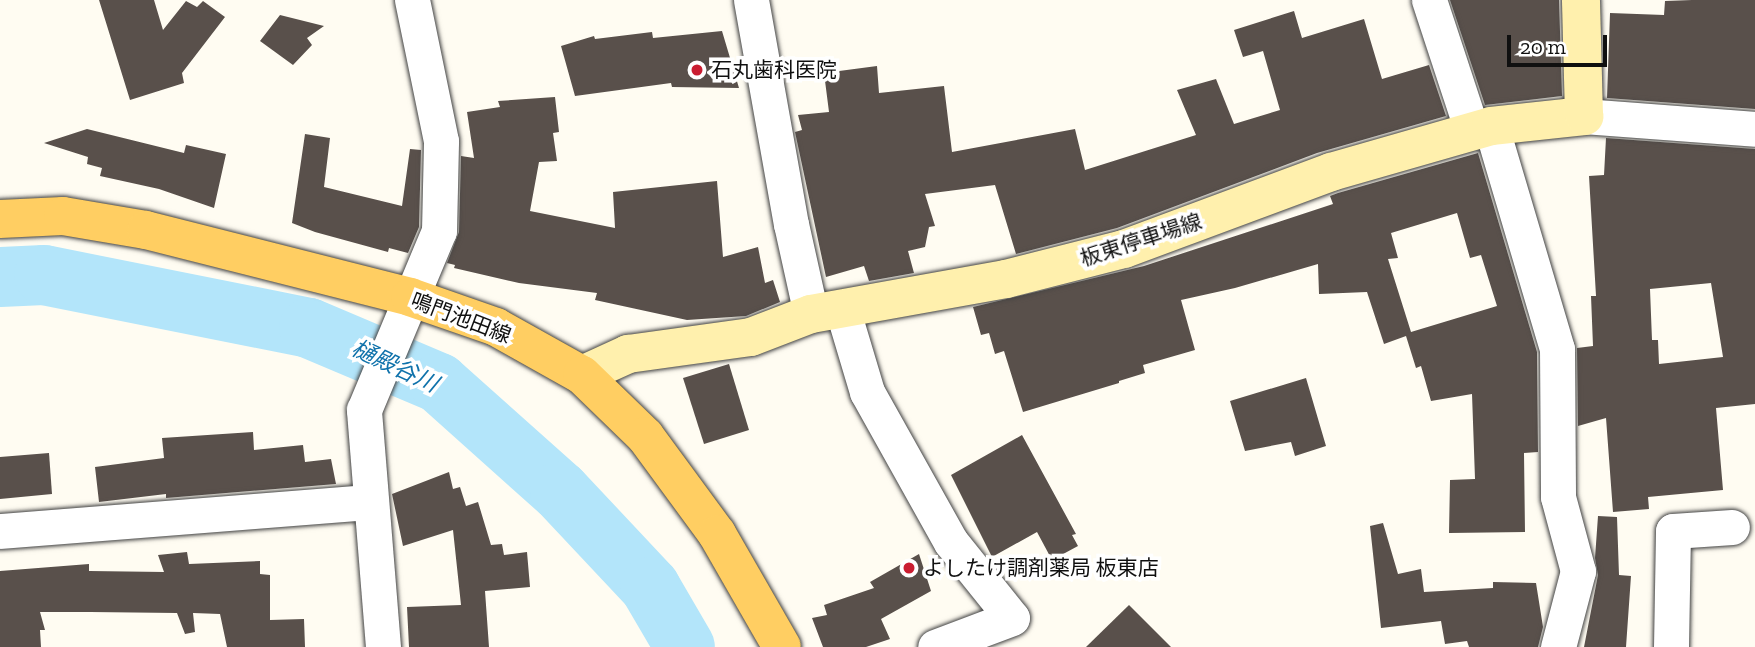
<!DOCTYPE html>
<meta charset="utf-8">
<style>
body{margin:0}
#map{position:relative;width:1755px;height:647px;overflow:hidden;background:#fffcf2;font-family:"Zilla Slab","Noto Sans JP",serif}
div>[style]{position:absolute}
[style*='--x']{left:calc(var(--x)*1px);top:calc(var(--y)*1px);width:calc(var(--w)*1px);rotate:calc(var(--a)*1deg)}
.river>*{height:60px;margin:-30px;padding:0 30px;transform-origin:30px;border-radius:30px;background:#b3e5fa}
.building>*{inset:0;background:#59504b}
.roads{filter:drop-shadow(0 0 2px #434343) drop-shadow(0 0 2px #434343)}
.street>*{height:35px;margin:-17.5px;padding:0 17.5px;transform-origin:17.5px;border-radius:17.5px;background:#fff}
.secondary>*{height:38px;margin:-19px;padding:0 19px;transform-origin:19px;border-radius:19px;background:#fff0ad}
.primary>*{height:38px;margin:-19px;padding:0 19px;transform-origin:19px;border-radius:19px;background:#ffce62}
.dots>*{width:19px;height:19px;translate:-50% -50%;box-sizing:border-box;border:4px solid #fff;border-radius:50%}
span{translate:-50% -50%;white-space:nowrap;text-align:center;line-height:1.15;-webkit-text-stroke:7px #fff;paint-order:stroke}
.poi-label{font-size:21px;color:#101010}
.left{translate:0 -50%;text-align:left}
.street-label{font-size:21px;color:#101010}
.water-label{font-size:23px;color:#0f72ab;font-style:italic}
.scale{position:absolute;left:1507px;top:35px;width:100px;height:32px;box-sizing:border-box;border:4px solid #101010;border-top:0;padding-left:9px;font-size:21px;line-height:24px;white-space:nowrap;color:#101010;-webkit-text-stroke:5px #fff;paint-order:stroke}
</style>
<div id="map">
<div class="river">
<div style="--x:0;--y:277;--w:44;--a:-2.6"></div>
<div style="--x:44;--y:275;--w:270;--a:11.3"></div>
<div style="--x:309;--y:328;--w:141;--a:22.9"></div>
<div style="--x:439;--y:383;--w:162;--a:41.8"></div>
<div style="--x:560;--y:491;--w:132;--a:46.8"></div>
<div style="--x:650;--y:587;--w:69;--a:59.7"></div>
</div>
<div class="building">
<div style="clip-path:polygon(99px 0,154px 0,163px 30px,186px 1px,197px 7px,203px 1px,225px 17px,182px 73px,184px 83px,130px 100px)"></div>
<div style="clip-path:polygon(1450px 0,1559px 0,1562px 96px,1485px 105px)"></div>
<div style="clip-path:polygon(1692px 0,1755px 0,1755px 109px,1607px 98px,1610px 13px,1664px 15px,1665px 1px)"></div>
<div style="clip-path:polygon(1294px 11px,1302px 38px,1364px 19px,1382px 79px,1429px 65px,1446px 116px,1317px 153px,1117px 228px,1016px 254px,995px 185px,925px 194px,935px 226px,929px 227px,925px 247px,908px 251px,914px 273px,869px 281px,864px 266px,826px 277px,795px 132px,802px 130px,798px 115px,829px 112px,824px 73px,877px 66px,879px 93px,944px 86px,952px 152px,1075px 129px,1085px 170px,1196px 135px,1177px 90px,1216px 79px,1234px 124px,1280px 110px,1263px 51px,1243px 57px,1234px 30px)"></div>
<div style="clip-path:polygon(280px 15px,324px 26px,307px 38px,312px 45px,293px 65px,260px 41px)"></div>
<div style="clip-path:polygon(722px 31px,739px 88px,672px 87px,671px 83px,575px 96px,561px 46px,594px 36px,595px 39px,652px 32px,653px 38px)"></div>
<div style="clip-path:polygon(555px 97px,559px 132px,553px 133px,557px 161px,539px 162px,530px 211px,615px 228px,613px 192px,717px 181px,723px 257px,758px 247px,765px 283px,773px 280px,780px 302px,746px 316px,687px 320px,595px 300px,597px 293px,519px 283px,454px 268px,455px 265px,447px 263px,459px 232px,461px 156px,474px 158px,467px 112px,500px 107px,498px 101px)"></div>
<div style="clip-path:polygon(87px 129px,184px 153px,186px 145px,226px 154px,214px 208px,159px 189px,100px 176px,102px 168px,87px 164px,88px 157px,44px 143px)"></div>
<div style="clip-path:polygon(305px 134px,330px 138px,324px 187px,402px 206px,410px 149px,421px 150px,419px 227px,408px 253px,389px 248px,388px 252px,315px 232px,292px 223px)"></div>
<div style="clip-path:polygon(evenodd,1606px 138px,1755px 149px,1755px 404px,1716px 408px,1723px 490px,1648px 497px,1649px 509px,1613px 512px,1606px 418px,1578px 426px,1577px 348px,1593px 346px,1591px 296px,1596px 296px,1589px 176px,1604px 175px,1606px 138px,1711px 283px,1723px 357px,1659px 364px,1658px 340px,1652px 340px,1650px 289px,1711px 283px)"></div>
<div style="clip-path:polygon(evenodd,1478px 153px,1537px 352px,1538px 452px,1524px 453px,1525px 532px,1449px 533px,1450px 480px,1475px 479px,1472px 394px,1431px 401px,1421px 366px,1416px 368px,1406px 336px,1384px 344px,1367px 292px,1319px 294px,1318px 264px,1235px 288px,1181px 300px,1195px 350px,1143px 365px,1145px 373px,1119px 381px,1119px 383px,1023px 412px,1004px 351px,995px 354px,989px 333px,981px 335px,973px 307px,1144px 266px,1333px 204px,1330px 196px,1338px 193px,1478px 153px,1457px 213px,1470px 258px,1481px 255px,1497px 306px,1411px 332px,1388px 259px,1398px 258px,1391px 233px,1457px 213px)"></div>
<div style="clip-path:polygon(729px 364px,749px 430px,704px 444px,683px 378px)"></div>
<div style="clip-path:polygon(1306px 378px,1326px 446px,1295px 456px,1291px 442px,1245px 451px,1230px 401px)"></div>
<div style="clip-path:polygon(253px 432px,254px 450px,303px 445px,305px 462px,331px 459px,336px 484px,166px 498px,166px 494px,99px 502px,95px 467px,164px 458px,162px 438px)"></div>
<div style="clip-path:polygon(1022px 435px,1076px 534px,1072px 535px,1078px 546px,1052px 560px,1037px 532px,992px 557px,951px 475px)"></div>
<div style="clip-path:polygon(49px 453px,52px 494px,0 499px,0 457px)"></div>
<div style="clip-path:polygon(449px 472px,453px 489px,460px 487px,466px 506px,478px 502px,491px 545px,502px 544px,504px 555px,527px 552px,530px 587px,485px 591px,489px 647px,409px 647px,407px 607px,461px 605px,453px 530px,403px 546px,392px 494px)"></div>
<div style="clip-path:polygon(1598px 516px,1617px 517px,1619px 575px,1631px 576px,1626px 647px,1584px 647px,1598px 575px,1595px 558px)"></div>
<div style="clip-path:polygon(1383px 523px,1398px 574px,1421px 569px,1424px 592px,1493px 588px,1493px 582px,1536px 583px,1543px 627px,1538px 647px,1469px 647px,1467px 641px,1445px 644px,1441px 621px,1381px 628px,1370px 526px)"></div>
<div style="clip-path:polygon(187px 552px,189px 564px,260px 561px,260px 574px,270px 575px,270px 620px,304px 619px,305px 647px,227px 647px,220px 614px,193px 613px,195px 632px,185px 634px,177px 613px,90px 612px,40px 612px,45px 630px,40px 630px,41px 647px,0 647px,0 571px,89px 564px,89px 571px,164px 572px,158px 555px)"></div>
<div style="clip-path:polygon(919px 554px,931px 591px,881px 619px,890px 639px,866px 647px,823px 647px,812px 618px,827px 615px,824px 605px,874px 588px,870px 582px)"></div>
<div style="clip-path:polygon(1129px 605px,1171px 647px,1086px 647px)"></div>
</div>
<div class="roads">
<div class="street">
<div style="--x:751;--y:0;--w:228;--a:79.9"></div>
<div style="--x:791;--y:224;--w:92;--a:77.5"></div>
<div style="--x:1429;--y:0;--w:138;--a:71.8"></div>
<div style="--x:1584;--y:116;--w:171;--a:4.3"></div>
<div style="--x:1491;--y:126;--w:233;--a:73.5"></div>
<div style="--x:1557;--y:349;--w:148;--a:89.6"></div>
<div style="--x:1558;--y:497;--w:77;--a:74.9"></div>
<div style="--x:1578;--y:571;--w:79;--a:104.7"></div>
<div style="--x:842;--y:308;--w:88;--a:73.4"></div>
<div style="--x:867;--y:392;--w:172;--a:60.8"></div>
<div style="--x:951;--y:542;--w:97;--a:51.2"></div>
<div style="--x:1012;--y:618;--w:82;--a:159.4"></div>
<div style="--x:0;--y:531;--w:371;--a:-4.5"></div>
<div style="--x:383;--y:647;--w:238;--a:-94.6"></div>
<div style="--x:364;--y:410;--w:194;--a:-67.3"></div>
<div style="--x:439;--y:231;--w:90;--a:-88.7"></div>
<div style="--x:441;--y:141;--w:144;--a:-101.6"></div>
<div style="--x:1671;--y:647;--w:116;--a:-89"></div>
<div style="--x:1673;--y:531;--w:59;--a:-3.9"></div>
</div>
<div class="secondary">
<div style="--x:582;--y:375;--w:51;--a:-24.5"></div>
<div style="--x:628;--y:354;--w:124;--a:-7.9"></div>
<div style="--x:751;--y:337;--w:64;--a:-21"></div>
<div style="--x:811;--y:314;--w:198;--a:-10.2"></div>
<div style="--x:1006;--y:279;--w:122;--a:-14.3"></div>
<div style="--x:1124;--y:249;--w:221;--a:-20.4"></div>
<div style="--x:1331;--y:172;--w:166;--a:-16"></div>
<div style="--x:1491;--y:126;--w:94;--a:-6.1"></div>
<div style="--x:1584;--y:116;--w:116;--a:-91.5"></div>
</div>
<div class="primary">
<div style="--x:0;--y:219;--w:63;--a:-2.7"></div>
<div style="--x:63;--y:216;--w:84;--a:9.6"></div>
<div style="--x:146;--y:230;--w:272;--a:14.2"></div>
<div style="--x:410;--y:297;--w:91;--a:19.2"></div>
<div style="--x:496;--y:327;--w:98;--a:29.2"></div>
<div style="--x:582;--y:375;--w:88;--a:44.1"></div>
<div style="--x:645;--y:436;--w:122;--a:53.7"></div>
<div style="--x:717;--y:534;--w:130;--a:60.1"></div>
</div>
</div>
<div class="dots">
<div style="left:697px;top:70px;background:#ca1d31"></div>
<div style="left:909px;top:568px;background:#ca1d31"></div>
</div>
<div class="poi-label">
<span class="left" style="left:711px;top:70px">石丸歯科医院</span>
<span class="left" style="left:923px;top:568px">よしたけ調剤薬局 板東店</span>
</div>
<div class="street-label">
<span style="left:1141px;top:240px;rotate:-18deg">板東停車場線</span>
<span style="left:461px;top:318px;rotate:21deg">鳴門池田線</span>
</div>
<div class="water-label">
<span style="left:395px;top:366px;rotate:25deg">樋殿谷川</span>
</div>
<div class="scale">20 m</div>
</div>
